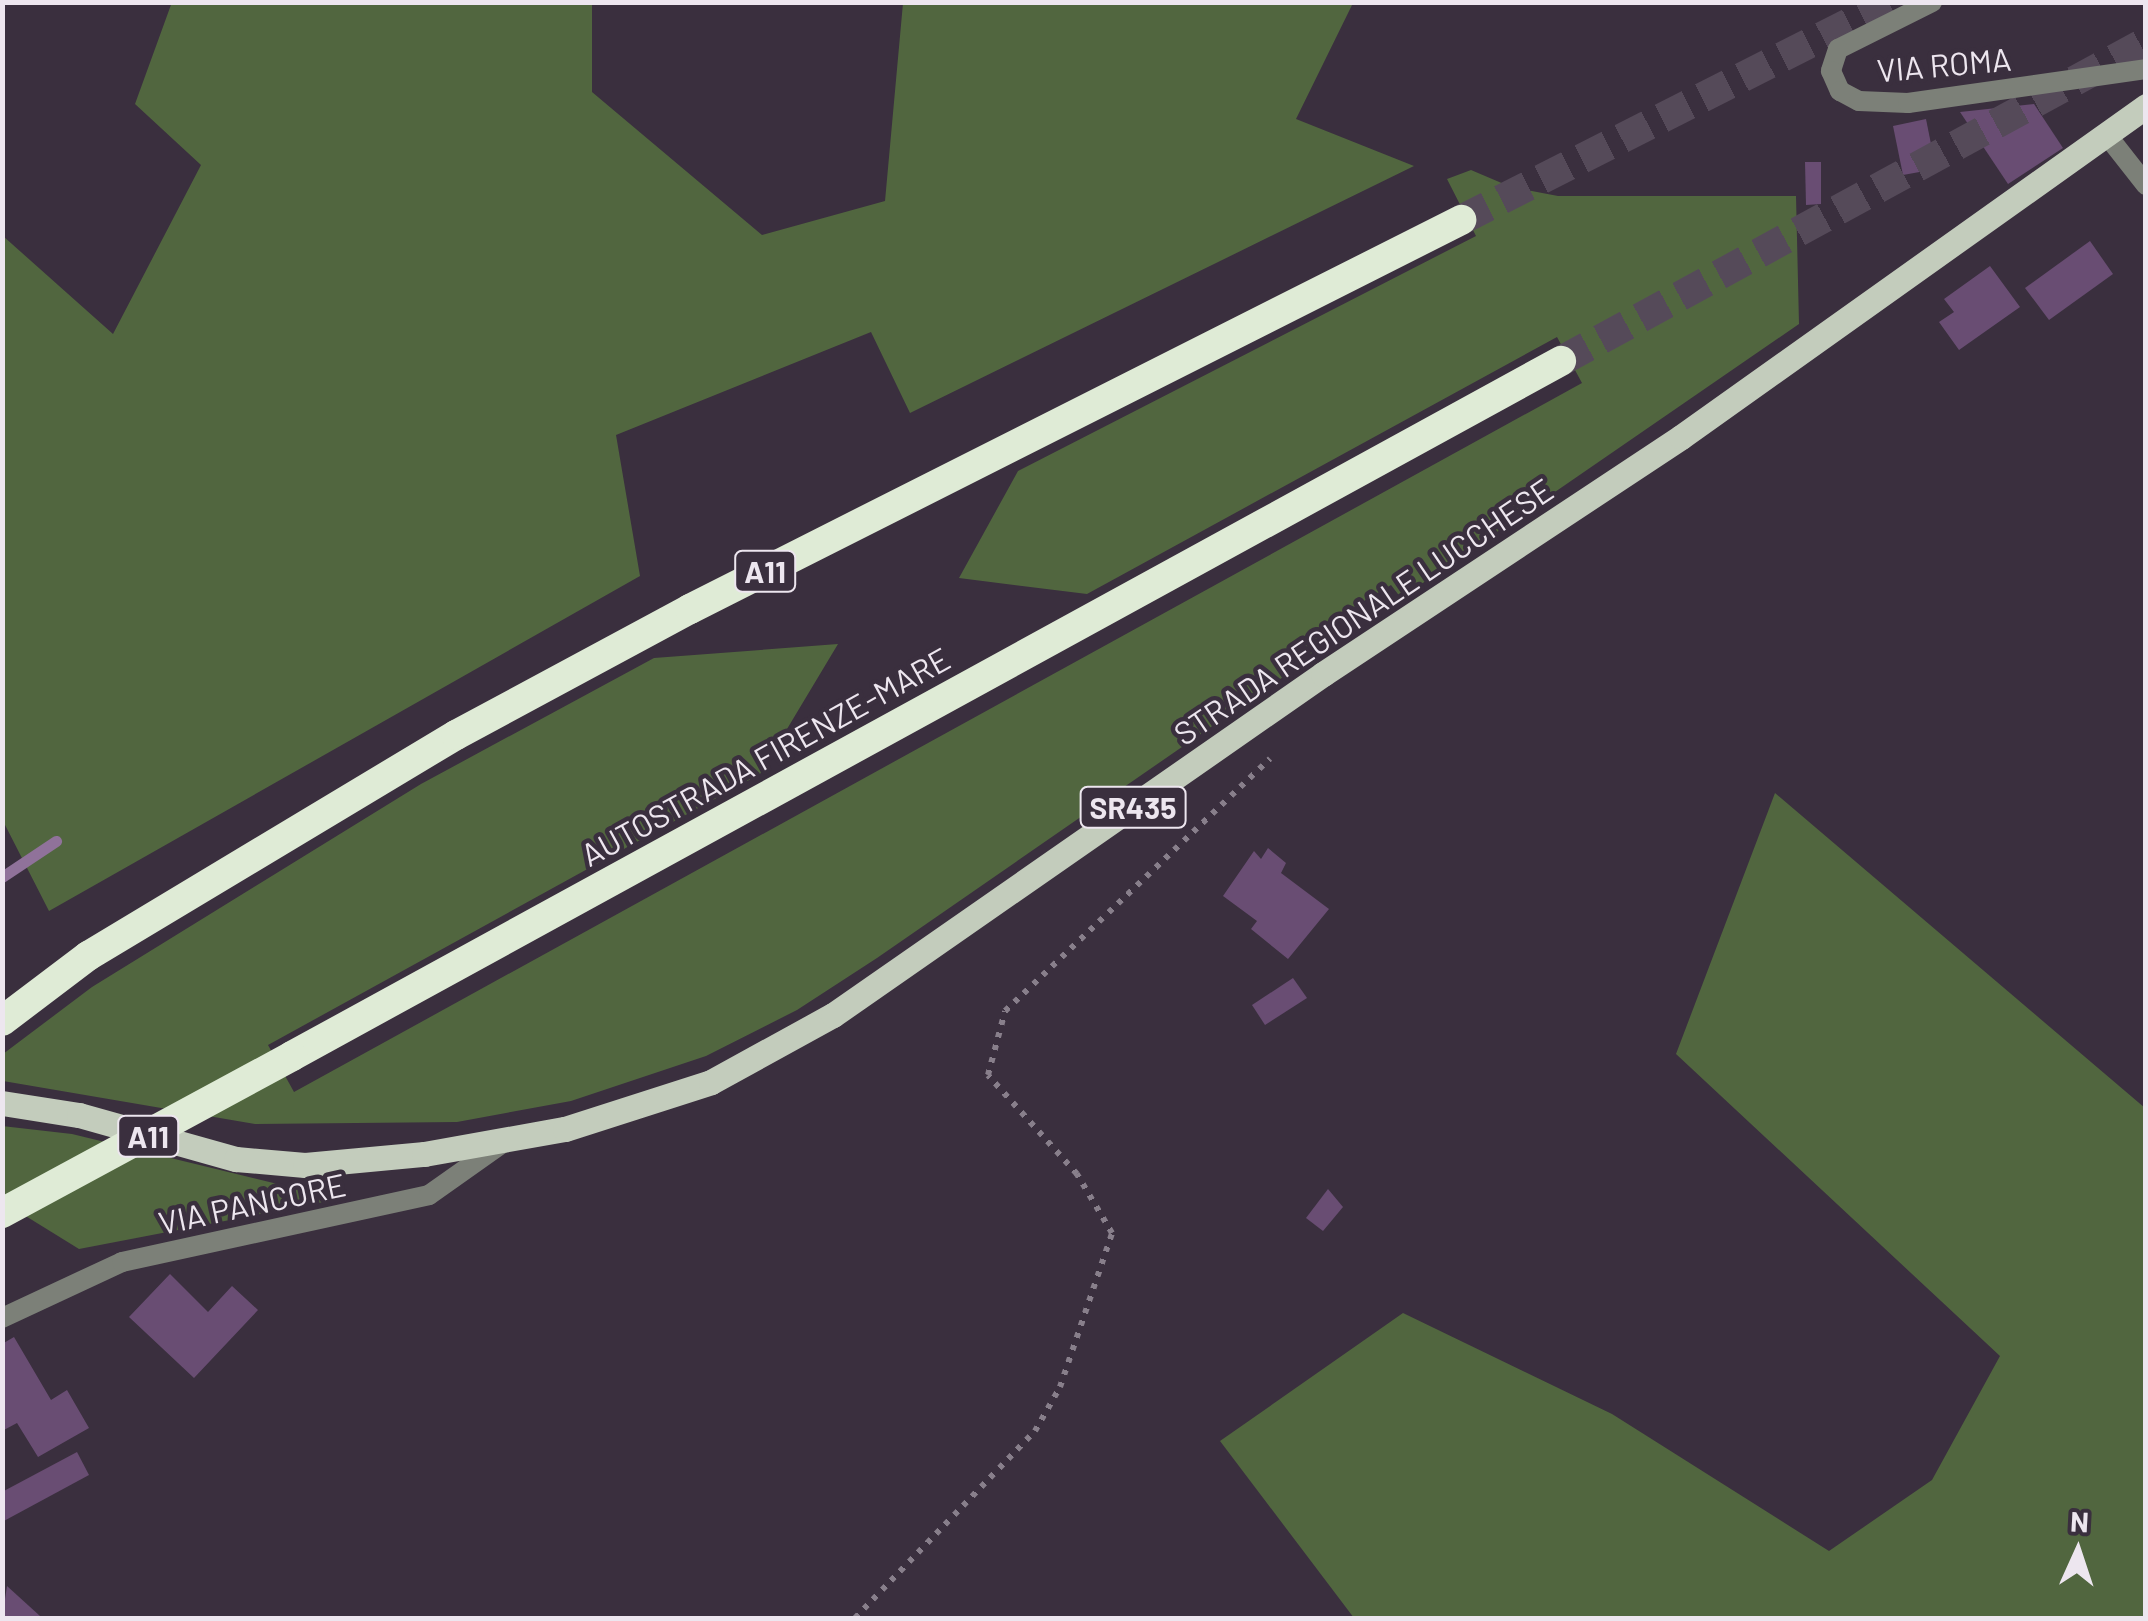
<!DOCTYPE html>
<style>
body{margin:0}
#map{position:relative;width:2148px;height:1621px;overflow:hidden;background:#3a2f3e;font-family:Barlow,sans-serif}
div>[style]{position:absolute}
[style*='--x']{left:calc(var(--x)*1px);top:calc(var(--y)*1px);width:calc(var(--w)*1px);rotate:calc(var(--a)*1deg)}
.green>*{inset:0;background:#51663f}
.stream>*{height:11px;margin:-5.5px;padding:0 5.5px;transform-origin:5.5px;border-radius:5.5px;background:#90729a}
.building>*{inset:0;background:#694d73}
.motorway-tunnel>*{height:30px;margin-top:-15px;transform-origin:0;background:repeating-linear-gradient(90deg,#554a59 0 30px,transparent 0 45px)}
.path>*{height:6px;margin-top:-3px;transform-origin:0;background:repeating-linear-gradient(90deg,#887f8b 0 5px,transparent 0 13px)}
.minor>*{height:20px;margin:-10px;padding:0 10px;transform-origin:10px;border-radius:10px;background:#7c8078}
.primary>*{height:25px;margin:-12.5px;padding:0 12.5px;transform-origin:12.5px;border-radius:12.5px;background:#c3ccbc}
.motorway>*{height:30px;margin:-15px;padding:0 15px;transform-origin:15px;border-radius:15px;background:#dfebd6}
.motorway-bridge>*{height:30px;margin:-15px;padding:0 15px;transform-origin:15px;border-radius:15px;background:#dfebd6}
span{translate:-50% -50%;white-space:nowrap;text-align:center;line-height:1.15;-webkit-text-stroke:9px #3a2f3e;paint-order:stroke}
.shield-label span{padding:2px 8px;background:#3a2f3e;border:2px solid;border-radius:8px;-webkit-text-stroke-width:0}
.shield-label{font-size:30px;color:#ede6ef;font-weight:700}
.street-label{font-size:32px;color:#ede6ef}
.frame{position:absolute;inset:0;border:5px solid #ede6ef;pointer-events:none}
.north{position:absolute;left:2028px;top:1501px;width:100px;height:100px;-webkit-text-stroke:8px #3a2f3e;paint-order:stroke;rotate:3deg;font-size:28px;font-weight:700;line-height:40px;text-align:center;color:#ede6ef}
.north::after{content:'';display:block;margin:auto;width:35px;height:45px;background:#ede6ef;clip-path:polygon(50% 0,100% 100%,50% 72%,0 100%)}
</style>
<div id="map">
<div class="green">
<div style="clip-path:polygon(172px 2px,592px 3px,592px 92px,762px 235px,885px 201px,903px 3px,1353px 3px,1296px 119px,1414px 166px,910px 413px,871px 332px,616px 435px,640px 576px,49px 911px,3px 821px,3px 236px,113px 334px,201px 165px,135px 104px)"></div>
<div style="clip-path:polygon(1471px 170px,1511px 187px,1558px 196px,1796px 196px,1799px 324px,1401px 598px,1391px 585px,1337px 617px,1325px 648px,877px 958px,797px 1010px,706px 1056px,571px 1101px,457px 1122px,255px 1124px,3px 1081px,3px 1054px,92px 987px,421px 784px,654px 658px,838px 644px,760px 774px,268px 1045px,294px 1092px,1582px 383px,1557px 337px,1087px 594px,959px 578px,1018px 471px,1476px 236px,1447px 179px)"></div>
<div style="clip-path:polygon(1775px 793px,2145px 1108px,2145px 1618px,1354px 1618px,1220px 1441px,1403px 1313px,1612px 1414px,1829px 1551px,1932px 1480px,2000px 1356px,1676px 1054px)"></div>
<div style="clip-path:polygon(2px 1126px,72px 1134px,339px 1199px,79px 1249px,3px 1202px)"></div>
</div>
<div class="stream">
<div style="--x:2;--y:877;--w:65;--a:-33.7"></div>
</div>
<div class="building">
<div style="clip-path:polygon(2034px 104px,2063px 148px,2008px 184px,1960px 112px)"></div>
<div style="clip-path:polygon(1926px 119px,1936px 169px,1903px 175px,1893px 126px)"></div>
<div style="clip-path:polygon(1805px 162px,1821px 162px,1821px 204px,1806px 205px)"></div>
<div style="clip-path:polygon(2090px 241px,2113px 274px,2049px 320px,2025px 288px)"></div>
<div style="clip-path:polygon(1990px 266px,2020px 307px,1959px 350px,1939px 322px,1954px 312px,1944px 299px)"></div>
<div style="clip-path:polygon(1268px 848px,1286px 863px,1281px 873px,1329px 909px,1288px 959px,1251px 929px,1257px 921px,1223px 896px,1254px 851px,1261px 859px)"></div>
<div style="clip-path:polygon(1293px 978px,1307px 998px,1265px 1025px,1252px 1005px)"></div>
<div style="clip-path:polygon(1328px 1189px,1343px 1207px,1323px 1231px,1306px 1218px)"></div>
<div style="clip-path:polygon(170px 1274px,208px 1312px,232px 1286px,258px 1310px,194px 1378px,129px 1317px)"></div>
<div style="clip-path:polygon(14px 1337px,51px 1400px,67px 1390px,89px 1428px,38px 1457px,17px 1423px,2px 1431px,2px 1344px)"></div>
<div style="clip-path:polygon(77px 1452px,89px 1475px,2px 1522px,2px 1492px)"></div>
<div style="clip-path:polygon(7px 1586px,40px 1616px,37px 1618px,2px 1618px)"></div>
</div>
<div class="motorway-tunnel">
<div style="--x:1461;--y:220;--w:482;--a:-26.9"></div>
<div style="--x:1561;--y:361;--w:666;--a:-28.6"></div>
</div>
<div class="path">
<div style="--x:855;--y:1618;--w:260;--a:-46.1"></div>
<div style="--x:1035;--y:1431;--w:51;--a:-60.4"></div>
<div style="--x:1060;--y:1387;--w:163;--a:-71.3"></div>
<div style="--x:1112;--y:1233;--w:69;--a:-120.7"></div>
<div style="--x:1077;--y:1174;--w:133;--a:-132"></div>
<div style="--x:988;--y:1075;--w:66;--a:-75.1"></div>
<div style="--x:1005;--y:1011;--w:366;--a:-43.6"></div>
</div>
<div class="minor">
<div style="--x:1932;--y:2;--w:105;--a:153.4"></div>
<div style="--x:1838;--y:49;--w:23;--a:108"></div>
<div style="--x:1831;--y:71;--w:22;--a:66"></div>
<div style="--x:1840;--y:91;--w:21;--a:28"></div>
<div style="--x:1859;--y:101;--w:49;--a:2.3"></div>
<div style="--x:1908;--y:103;--w:240;--a:-8.1"></div>
<div style="--x:2106;--y:134;--w:65;--a:51.9"></div>
<div style="--x:2;--y:1318;--w:132;--a:-25"></div>
<div style="--x:122;--y:1262;--w:314;--a:-12.3"></div>
<div style="--x:429;--y:1195;--w:95;--a:-35.2"></div>
</div>
<div class="primary">
<div style="--x:2;--y:1103;--w:78;--a:8.9"></div>
<div style="--x:79;--y:1115;--w:163;--a:15.7"></div>
<div style="--x:236;--y:1159;--w:69;--a:5"></div>
<div style="--x:305;--y:1165;--w:120;--a:-5.3"></div>
<div style="--x:424;--y:1154;--w:143;--a:-10.1"></div>
<div style="--x:565;--y:1129;--w:153;--a:-17.8"></div>
<div style="--x:711;--y:1082;--w:139;--a:-28.8"></div>
<div style="--x:833;--y:1015;--w:597;--a:-34.83"></div>
<div style="--x:1323;--y:674;--w:429;--a:-33.5"></div>
<div style="--x:1681;--y:437;--w:571;--a:-35.44"></div>
</div>
<div class="motorway">
<div style="--x:2;--y:1021;--w:108;--a:-37.1"></div>
<div style="--x:88;--y:956;--w:429;--a:-31"></div>
<div style="--x:456;--y:735;--w:266;--a:-28.3"></div>
<div style="--x:690;--y:609;--w:864;--a:-26.77"></div>
<div style="--x:292;--y:1056;--w:1447;--a:-28.71"></div>
</div>
<div class="motorway-bridge">
<div style="--x:2;--y:1213;--w:330;--a:-28.4"></div>
</div>
<div class="shield-label">
<span style="left:765px;top:571px">A11</span>
<span style="left:1133px;top:807px">SR435</span>
<span style="left:148px;top:1136px">A11</span>
</div>
<div class="street-label">
<span style="left:1944px;top:64px;rotate:-5deg">VIA ROMA</span>
<span style="left:1363px;top:611px;rotate:-34deg">STRADA REGIONALE LUCCHESE</span>
<span style="left:765px;top:756px;rotate:-29deg">AUTOSTRADA FIRENZE-MARE</span>
<span style="left:252px;top:1203px;rotate:-12deg">VIA PANCORE</span>
</div>
<div class="frame"></div>
<div class="north">N</div>
</div>
